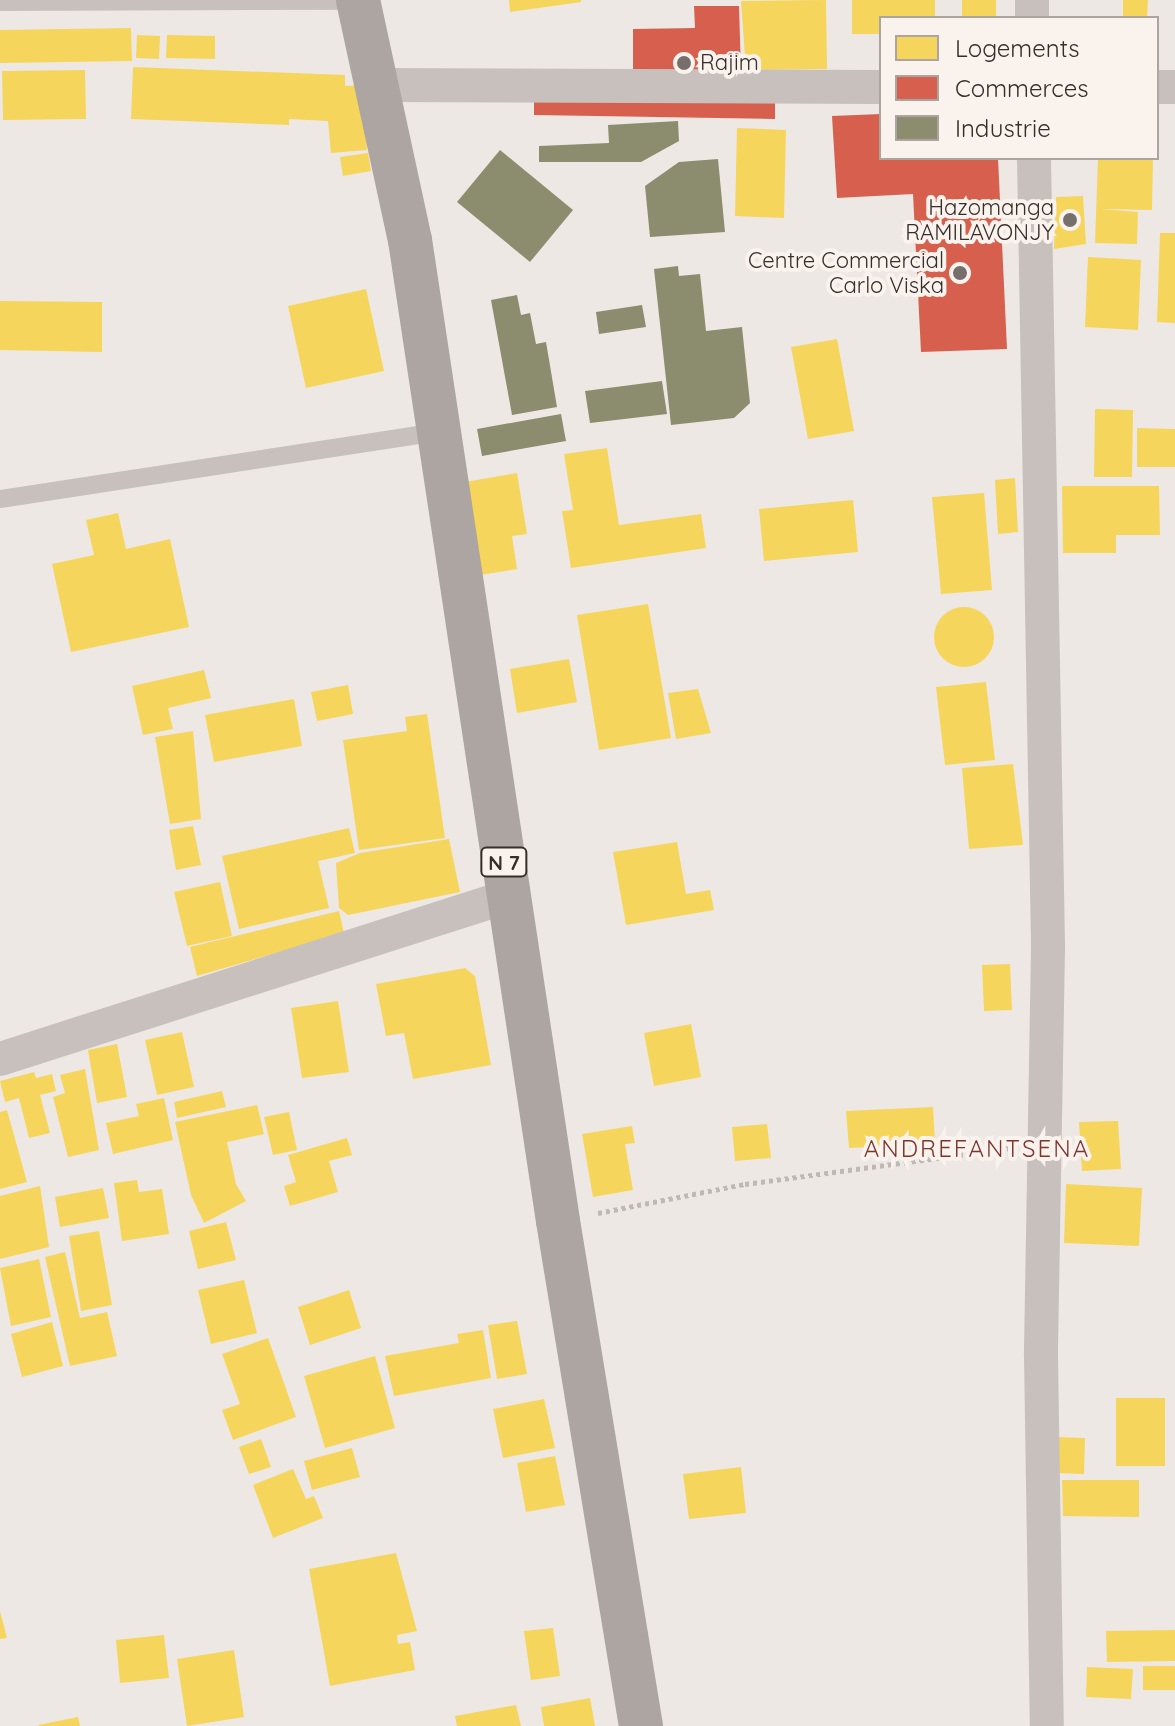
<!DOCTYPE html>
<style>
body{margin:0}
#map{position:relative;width:1175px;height:1726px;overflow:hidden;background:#eee8e4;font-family:Quicksand,sans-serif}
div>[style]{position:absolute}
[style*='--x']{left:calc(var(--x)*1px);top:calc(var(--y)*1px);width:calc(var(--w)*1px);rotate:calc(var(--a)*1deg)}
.homes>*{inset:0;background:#f6d55c}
.round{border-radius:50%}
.shops>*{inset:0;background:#d6604d}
.industry>*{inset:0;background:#8c8c6e}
.path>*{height:5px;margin-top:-2.5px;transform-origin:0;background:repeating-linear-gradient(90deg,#bfb9b6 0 4px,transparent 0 8px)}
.service>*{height:18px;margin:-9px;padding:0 9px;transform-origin:9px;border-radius:9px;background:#c7c0bd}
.minor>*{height:34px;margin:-17px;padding:0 17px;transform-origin:17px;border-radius:17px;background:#c7c0bd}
.primary>*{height:44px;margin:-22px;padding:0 22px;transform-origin:22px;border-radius:22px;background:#aca5a2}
.dots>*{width:22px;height:22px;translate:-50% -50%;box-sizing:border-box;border:4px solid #f9f2ed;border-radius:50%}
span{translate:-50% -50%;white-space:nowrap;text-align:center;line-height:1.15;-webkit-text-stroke:8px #f9f2ed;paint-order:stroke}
.shield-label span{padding:2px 6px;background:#f9f2ed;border:2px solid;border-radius:6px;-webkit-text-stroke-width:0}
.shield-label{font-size:20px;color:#372e2c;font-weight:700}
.poi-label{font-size:22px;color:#372e2c}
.left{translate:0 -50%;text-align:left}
.right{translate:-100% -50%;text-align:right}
.neighbourhood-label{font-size:24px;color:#7d352e;letter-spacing:2px}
.legend{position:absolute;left:879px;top:16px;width:280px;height:144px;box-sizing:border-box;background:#f9f2ed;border:2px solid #aba4a0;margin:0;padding:10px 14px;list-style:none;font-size:24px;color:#372e2c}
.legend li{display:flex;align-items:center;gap:16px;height:40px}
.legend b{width:40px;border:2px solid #aba4a0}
</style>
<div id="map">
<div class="homes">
<div style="clip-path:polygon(509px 0,581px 0,581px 2px,510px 12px)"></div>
<div style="clip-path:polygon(826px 0,827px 69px,746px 70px,741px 1px)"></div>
<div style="clip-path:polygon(852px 0,935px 0,935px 18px,881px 18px,881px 34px,852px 34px)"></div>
<div style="clip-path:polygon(962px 0,996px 0,996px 18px,962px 18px)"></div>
<div style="clip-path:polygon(1123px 0,1148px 0,1147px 18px,1123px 18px)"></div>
<div style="clip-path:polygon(131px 28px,132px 61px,0 63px,0 30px)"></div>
<div style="clip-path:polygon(137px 35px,160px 36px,159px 59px,136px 58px)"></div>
<div style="clip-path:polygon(167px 35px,215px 36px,215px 59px,166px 58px)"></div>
<div style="clip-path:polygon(133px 67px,345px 75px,345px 86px,363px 85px,367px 150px,331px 153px,328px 121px,289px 119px,289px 125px,131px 119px)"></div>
<div style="clip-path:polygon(85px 70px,86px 119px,3px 120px,2px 71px)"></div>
<div style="clip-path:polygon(737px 128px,786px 130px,784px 218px,735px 216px)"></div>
<div style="clip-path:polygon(368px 153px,371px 171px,343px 176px,340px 157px)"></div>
<div style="clip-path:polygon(1098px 158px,1153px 158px,1152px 210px,1101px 209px,1138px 212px,1137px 244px,1095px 243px)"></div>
<div style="clip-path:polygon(1083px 196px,1086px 244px,1054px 249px,1056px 197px)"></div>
<div style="clip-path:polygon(1160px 233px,1175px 233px,1175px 323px,1157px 322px)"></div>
<div style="clip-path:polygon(1088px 257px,1141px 260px,1138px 330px,1085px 327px)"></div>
<div style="clip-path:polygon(366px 289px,384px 371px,306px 388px,288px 306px)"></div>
<div style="clip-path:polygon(0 301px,102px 302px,102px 352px,0 350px)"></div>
<div style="clip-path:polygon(837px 339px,854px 431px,808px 439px,791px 347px)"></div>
<div style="clip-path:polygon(1095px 409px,1133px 410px,1132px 477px,1094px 477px)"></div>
<div style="clip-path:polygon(1137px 428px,1175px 429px,1175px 467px,1137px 467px)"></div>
<div style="clip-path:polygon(607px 448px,619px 525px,701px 514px,706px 548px,571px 568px,562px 511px,573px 510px,564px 454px)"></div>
<div style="clip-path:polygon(517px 473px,527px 534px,512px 536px,517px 569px,480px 575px,465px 482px)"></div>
<div style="clip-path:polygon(1015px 478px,1018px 532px,998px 534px,995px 480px)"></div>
<div style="clip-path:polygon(1062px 486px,1159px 486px,1160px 535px,1116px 535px,1116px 553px,1063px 553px)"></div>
<div style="clip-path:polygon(984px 493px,992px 590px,941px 594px,932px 497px)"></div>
<div style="clip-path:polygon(853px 500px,858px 552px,764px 561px,759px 509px)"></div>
<div style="clip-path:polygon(118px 513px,126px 549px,170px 539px,189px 627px,71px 652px,52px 564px,94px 555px,86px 520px)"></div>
<div style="clip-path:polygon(648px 604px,671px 738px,599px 750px,577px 615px)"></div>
<div class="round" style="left:934px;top:607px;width:60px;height:60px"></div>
<div style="clip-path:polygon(569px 659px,577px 702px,517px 713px,510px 669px)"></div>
<div style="clip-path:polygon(204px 670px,211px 698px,168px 708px,173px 729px,143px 735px,132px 686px)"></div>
<div style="clip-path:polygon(986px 682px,995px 760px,945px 765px,936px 687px)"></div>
<div style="clip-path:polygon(348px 685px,353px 714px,317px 721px,311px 692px)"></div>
<div style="clip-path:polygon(698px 689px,711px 733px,676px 739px,668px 693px)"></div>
<div style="clip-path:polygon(294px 699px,302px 746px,214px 762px,205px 715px)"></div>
<div style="clip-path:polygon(427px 714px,445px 838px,359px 850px,343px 740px,407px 731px,405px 717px)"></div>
<div style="clip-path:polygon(193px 731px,201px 819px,170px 824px,155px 737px)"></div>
<div style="clip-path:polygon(1013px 764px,1023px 845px,969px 849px,962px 768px)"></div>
<div style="clip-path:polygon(193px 826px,201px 865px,176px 870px,169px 830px)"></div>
<div style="clip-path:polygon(349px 828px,355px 853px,318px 861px,329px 908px,239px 929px,222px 856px)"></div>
<div style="clip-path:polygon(449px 839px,460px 892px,348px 915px,339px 908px,336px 863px,360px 853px)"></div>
<div style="clip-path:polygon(677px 842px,686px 894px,710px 890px,714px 910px,626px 925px,613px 852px)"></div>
<div style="clip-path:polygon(220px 882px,232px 936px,187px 946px,174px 892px)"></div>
<div style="clip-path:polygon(339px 911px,344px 933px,197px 976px,190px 947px)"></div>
<div style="clip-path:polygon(1010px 964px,1012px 1010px,984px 1011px,982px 965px)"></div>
<div style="clip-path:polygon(465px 968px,475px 976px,491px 1065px,413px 1079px,404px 1033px,386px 1036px,376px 984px)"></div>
<div style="clip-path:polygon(338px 1001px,349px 1072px,302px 1078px,291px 1008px)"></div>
<div style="clip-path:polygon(691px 1024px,701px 1077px,654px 1086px,644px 1033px)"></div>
<div style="clip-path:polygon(182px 1032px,194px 1087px,157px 1095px,145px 1040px)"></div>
<div style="clip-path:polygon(117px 1044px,127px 1097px,97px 1103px,88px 1050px)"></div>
<div style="clip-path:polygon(85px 1069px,99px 1150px,68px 1157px,53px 1097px,65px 1093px,60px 1075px)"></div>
<div style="clip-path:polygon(34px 1072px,36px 1078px,52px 1074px,56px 1091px,40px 1095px,50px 1133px,29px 1138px,19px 1098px,5px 1102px,0 1081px)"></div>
<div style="clip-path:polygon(222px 1091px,226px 1107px,177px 1118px,174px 1102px)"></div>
<div style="clip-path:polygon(164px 1098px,173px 1140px,113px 1154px,106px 1123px,139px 1116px,136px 1104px)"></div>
<div style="clip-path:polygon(257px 1105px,264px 1134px,227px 1142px,236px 1184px,246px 1201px,204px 1223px,191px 1195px,175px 1122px)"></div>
<div style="clip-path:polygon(933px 1107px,935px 1144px,849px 1148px,846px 1111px)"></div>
<div style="clip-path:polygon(7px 1110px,27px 1182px,0 1189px,0 1112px)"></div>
<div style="clip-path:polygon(289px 1112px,297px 1150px,273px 1155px,264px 1117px)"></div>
<div style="clip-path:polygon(1118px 1121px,1121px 1169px,1082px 1171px,1079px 1122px)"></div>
<div style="clip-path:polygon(767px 1124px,771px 1158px,735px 1161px,732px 1127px)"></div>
<div style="clip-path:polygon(632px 1126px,635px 1143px,625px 1144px,633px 1190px,593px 1197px,582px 1134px)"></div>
<div style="clip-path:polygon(347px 1138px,352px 1155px,329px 1161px,338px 1192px,290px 1206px,284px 1186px,296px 1182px,288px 1155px)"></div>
<div style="clip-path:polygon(137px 1180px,139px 1192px,162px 1189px,169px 1234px,122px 1241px,114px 1183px)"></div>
<div style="clip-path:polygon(1066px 1184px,1142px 1188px,1139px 1246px,1064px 1243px)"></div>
<div style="clip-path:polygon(40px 1186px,49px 1247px,0 1259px,0 1196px)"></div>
<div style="clip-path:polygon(103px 1188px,109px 1218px,60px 1227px,55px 1197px)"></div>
<div style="clip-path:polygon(226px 1222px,236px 1260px,198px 1269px,189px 1231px)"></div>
<div style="clip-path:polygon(99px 1231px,112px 1305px,81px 1311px,69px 1236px)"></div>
<div style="clip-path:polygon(65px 1252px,80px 1318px,107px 1312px,117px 1356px,70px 1366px,45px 1257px)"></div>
<div style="clip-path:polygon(39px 1259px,51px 1317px,11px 1326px,0 1268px)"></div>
<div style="clip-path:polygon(244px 1280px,257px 1333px,211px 1344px,198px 1290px)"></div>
<div style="clip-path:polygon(349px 1290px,361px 1328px,310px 1345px,298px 1307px)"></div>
<div style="clip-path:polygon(517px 1321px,527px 1374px,497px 1379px,488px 1325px)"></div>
<div style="clip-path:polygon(52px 1322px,63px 1366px,22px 1377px,11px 1334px)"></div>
<div style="clip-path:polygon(483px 1330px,491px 1378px,394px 1396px,385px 1356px,459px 1343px,457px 1334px)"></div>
<div style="clip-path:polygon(268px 1338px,296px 1417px,233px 1440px,222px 1410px,240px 1404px,222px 1354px)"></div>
<div style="clip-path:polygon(375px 1356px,395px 1428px,325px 1448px,304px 1376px)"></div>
<div style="clip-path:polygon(1116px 1398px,1165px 1398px,1165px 1466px,1116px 1466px)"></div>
<div style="clip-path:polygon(544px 1399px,555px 1448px,503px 1458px,493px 1409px)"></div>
<div style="clip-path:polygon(1057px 1437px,1085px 1438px,1084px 1474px,1056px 1473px)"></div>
<div style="clip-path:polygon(261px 1439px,271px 1467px,249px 1474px,239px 1447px)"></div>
<div style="clip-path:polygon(352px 1448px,360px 1477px,312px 1490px,304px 1461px)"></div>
<div style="clip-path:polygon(555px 1456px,565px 1505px,526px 1512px,517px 1463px)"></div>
<div style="clip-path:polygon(741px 1467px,746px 1513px,689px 1519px,683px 1474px)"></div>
<div style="clip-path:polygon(293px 1469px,306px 1499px,314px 1496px,323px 1518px,273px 1538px,253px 1485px)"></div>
<div style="clip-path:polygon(1062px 1480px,1139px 1480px,1139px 1517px,1063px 1516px)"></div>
<div style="clip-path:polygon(396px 1553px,417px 1631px,397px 1635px,398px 1644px,410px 1642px,415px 1670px,330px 1686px,309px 1569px)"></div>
<div style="clip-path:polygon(0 1611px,7px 1638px,0 1639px)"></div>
<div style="clip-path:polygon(553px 1628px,560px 1676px,531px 1680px,524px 1631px)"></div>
<div style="clip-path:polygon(1175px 1630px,1175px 1661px,1107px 1662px,1106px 1631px)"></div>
<div style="clip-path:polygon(164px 1635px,169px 1678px,120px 1683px,116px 1640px)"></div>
<div style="clip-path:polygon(234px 1650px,244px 1717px,187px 1726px,177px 1659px)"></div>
<div style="clip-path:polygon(1143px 1666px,1175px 1666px,1175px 1690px,1143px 1690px)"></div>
<div style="clip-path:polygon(1087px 1667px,1133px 1669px,1131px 1699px,1086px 1697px)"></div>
<div style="clip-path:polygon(590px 1698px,595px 1726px,544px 1726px,541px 1707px)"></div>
<div style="clip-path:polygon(516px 1705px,521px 1726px,457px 1726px,455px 1716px)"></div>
<div style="clip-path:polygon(78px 1717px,80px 1726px,39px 1726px,38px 1725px)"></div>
</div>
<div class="shops">
<div style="clip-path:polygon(694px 6px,739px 6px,741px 72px,633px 74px,633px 29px,695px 28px)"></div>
<div style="clip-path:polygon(534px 98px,775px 102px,775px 119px,534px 115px)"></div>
<div style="clip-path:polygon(881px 114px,881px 158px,998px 158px,1007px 349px,921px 352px,913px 194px,837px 198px,832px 116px)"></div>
</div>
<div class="industry">
<div style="clip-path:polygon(678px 121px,679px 141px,641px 162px,539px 162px,539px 146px,609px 143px,608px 125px)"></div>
<div style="clip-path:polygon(500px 150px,573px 210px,530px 262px,457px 202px)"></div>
<div style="clip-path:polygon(718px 159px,725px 232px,650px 237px,645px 186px,679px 162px)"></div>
<div style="clip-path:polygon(678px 266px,679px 276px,700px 274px,706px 331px,742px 327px,750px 403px,734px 418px,671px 425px,654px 269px)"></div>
<div style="clip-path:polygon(517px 295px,521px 315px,530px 313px,536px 344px,546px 342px,557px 407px,512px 415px,491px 300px)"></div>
<div style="clip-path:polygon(642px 305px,646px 327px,599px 334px,596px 312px)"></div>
<div style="clip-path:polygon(662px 381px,667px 414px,590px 423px,585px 391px)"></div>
<div style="clip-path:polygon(561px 414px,566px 441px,482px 456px,477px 429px)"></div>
</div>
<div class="path">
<div style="--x:598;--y:1213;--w:150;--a:-11.2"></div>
<div style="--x:745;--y:1184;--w:268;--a:-7.7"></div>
</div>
<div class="service">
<div style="--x:0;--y:2;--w:358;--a:-0.2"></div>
<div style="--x:0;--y:499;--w:443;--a:-8.7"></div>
</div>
<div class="minor">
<div style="--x:1032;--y:0;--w:18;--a:90"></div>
<div style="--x:378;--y:85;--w:503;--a:0.23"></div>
<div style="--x:1157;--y:87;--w:18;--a:0"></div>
<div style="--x:1034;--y:158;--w:790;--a:88.98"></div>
<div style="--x:1048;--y:948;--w:408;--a:91"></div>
<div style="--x:1041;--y:1356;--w:370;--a:89.1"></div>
<div style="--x:0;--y:1059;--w:534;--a:-17.76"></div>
</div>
<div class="primary">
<div style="--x:358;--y:0;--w:246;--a:77.8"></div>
<div style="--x:410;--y:240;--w:992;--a:81.42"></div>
<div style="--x:558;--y:1221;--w:512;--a:80.67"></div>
</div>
<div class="dots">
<div style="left:684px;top:63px;background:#776f6c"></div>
<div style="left:1070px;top:220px;background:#776f6c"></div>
<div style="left:960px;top:273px;background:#776f6c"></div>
</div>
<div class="shield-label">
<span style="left:504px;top:862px">N 7</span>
</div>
<div class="poi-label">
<span class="left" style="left:700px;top:63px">Rajim</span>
<span class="right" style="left:1054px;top:220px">Hazomanga<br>RAMILAVONJY</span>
<span class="right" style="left:944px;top:273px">Centre Commercial<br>Carlo Viska</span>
</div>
<div class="neighbourhood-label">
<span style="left:977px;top:1149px">ANDREFANTSENA</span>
</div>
<ul class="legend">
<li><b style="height:22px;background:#f6d55c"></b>Logements</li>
<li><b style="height:22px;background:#d6604d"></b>Commerces</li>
<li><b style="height:22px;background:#8c8c6e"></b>Industrie</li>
</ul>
</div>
